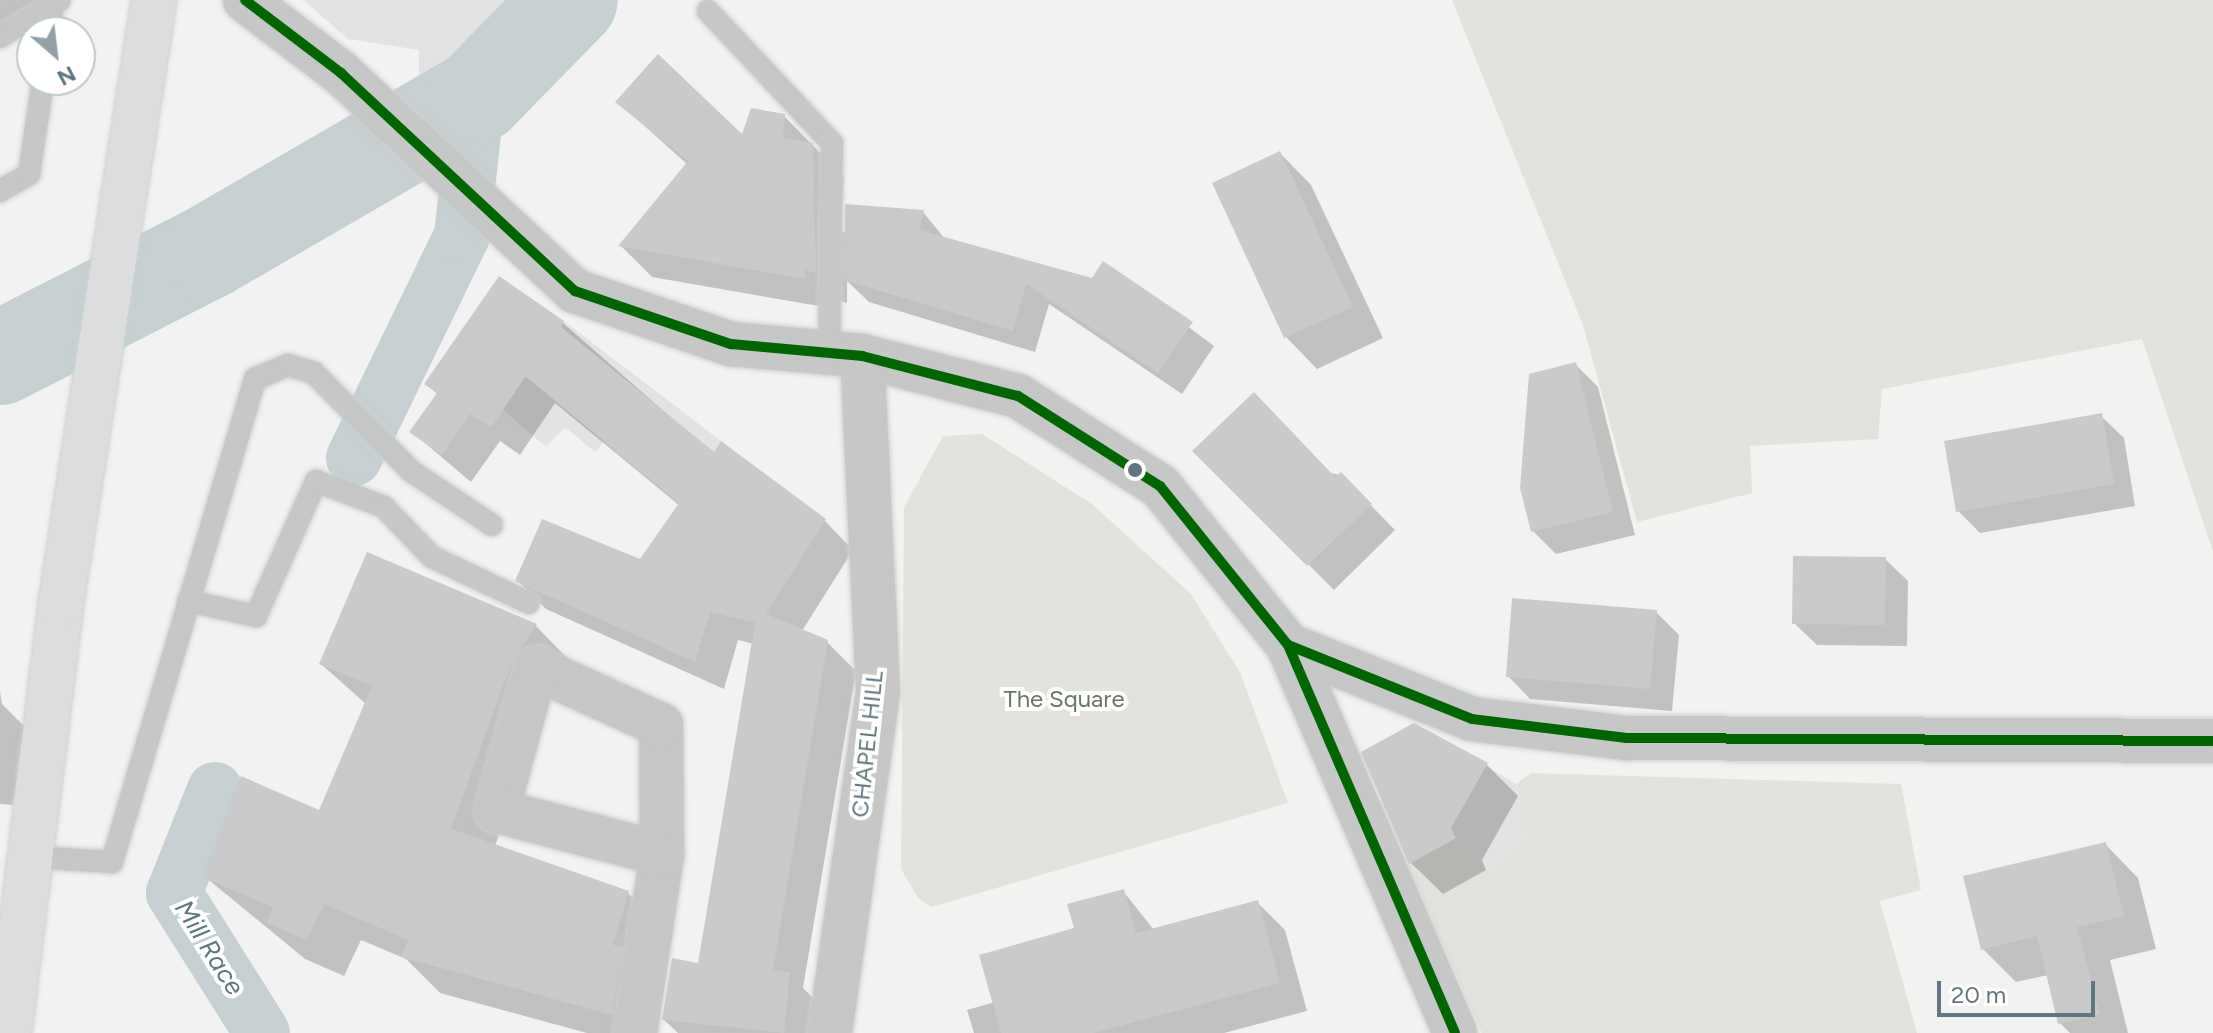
<!DOCTYPE html>
<style>
body{margin:0}
#map{position:relative;width:2213px;height:1033px;overflow:hidden;background:#f2f2f0;font-family:Figtree,sans-serif}
div>[style]{position:absolute}
[style*='--x']{left:calc(var(--x)*1px);top:calc(var(--y)*1px);width:calc(var(--w)*1px);rotate:calc(var(--a)*1deg)}
.built>*{inset:0;background:#e2e4e3}
.green>*{inset:0;background:#e1e4de}
.shadow>*{inset:0;background:#0003}
.canal>*{height:56px;margin:-28px;padding:0 28px;transform-origin:28px;border-radius:28px;background:#c6d0d1}
.river>*{height:94px;margin:-47px;padding:0 47px;transform-origin:47px;border-radius:47px;background:#c6d0d1}
.building>*{inset:0;background:#c9cacb}
.roads{filter:drop-shadow(0 0 2px #cecfd0) drop-shadow(0 0 2px #cecfd0)}
.service>*{height:22px;margin:-11px;padding:0 11px;transform-origin:11px;border-radius:11px;background:#c6c8c8}
.minor>*{height:44px;margin:-22px;padding:0 22px;transform-origin:22px;border-radius:22px;background:#c6c8c8}
.tertiary>*{height:44px;margin:-22px;padding:0 22px;transform-origin:22px;border-radius:22px;background:#c6c8c8}
.secondary>*{height:44px;margin:-22px;padding:0 22px;transform-origin:22px;border-radius:22px;background:#dcdddd}
.bus-1>*{height:10px;margin:-5px;padding:0 5px;transform-origin:5px;border-radius:5px;background:#006400}
.dots>*{width:22px;height:22px;translate:-50% -50%;box-sizing:border-box;border:4px solid #fff;border-radius:50%}
span{translate:-50% -50%;white-space:nowrap;text-align:center;line-height:1.15;-webkit-text-stroke:8px #fff;paint-order:stroke}
.park-label{font-size:24px;color:#687762}
.street-label{font-size:24px;color:#63757f}
.water-label{font-size:26px;color:#5f777d;font-style:italic}
.north{position:absolute;left:16px;top:16px;width:80px;height:80px;box-sizing:border-box;background:#fff;border:2px solid #c1c8cc;border-radius:50%;rotate:152deg;font-size:22px;font-weight:700;line-height:32px;text-align:center;color:#63757f}
.north::after{content:'';display:block;margin:auto;width:28px;height:36px;background:#95a1a7;clip-path:polygon(50% 0,100% 100%,50% 72%,0 100%)}
.scale{position:absolute;left:1937px;top:981px;width:158px;height:36px;box-sizing:border-box;border:4px solid #63757f;border-top:0;padding-left:10px;font-size:24px;line-height:28px;white-space:nowrap;color:#63757f;-webkit-text-stroke:6px #fff;paint-order:stroke}
</style>
<div id="map">
<div class="built">
<div style="clip-path:polygon(303px 0,517px 0,419px 90px,419px 50px,348px 39px)"></div>
<div style="clip-path:polygon(564px 321px,721px 441px,688px 490px,612px 432px,595px 452px,565px 427px,546px 447px,503px 410px)"></div>
<div style="clip-path:polygon(1410px 725px,1415px 735px,1426px 729px,1516px 784px,1527px 839px,1491px 875px,1456px 838px,1408px 865px,1375px 804px,1382px 799px,1358px 754px)"></div>
</div>
<div class="green">
<div style="clip-path:polygon(1452px 0,2213px 0,2213px 552px,2142px 339px,1882px 389px,1878px 439px,1750px 446px,1752px 493px,1637px 522px,1583px 325px)"></div>
<div style="clip-path:polygon(982px 434px,1092px 504px,1191px 594px,1240px 672px,1288px 803px,931px 907px,918px 898px,901px 869px,904px 507px,943px 436px)"></div>
<div style="clip-path:polygon(1531px 773px,1901px 784px,1921px 890px,1880px 901px,1917px 1033px,1482px 1033px,1408px 865px,1456px 838px,1491px 875px,1527px 839px,1516px 784px)"></div>
</div>
<div class="shadow">
<div style="clip-path:polygon(0 0,55px 0,0 36px)"></div>
<div style="clip-path:polygon(618px 102px,743px 137px,784px 116px,844px 177px,840px 229px,847px 235px,923px 212px,945px 239px,1092px 280px,1104px 264px,1214px 346px,1182px 394px,1049px 304px,1035px 352px,869px 302px,847px 281px,847px 303px,836px 300px,836px 309px,652px 277px,621px 246px,688px 165px)"></div>
<div style="clip-path:polygon(1280px 153px,1311px 185px,1383px 338px,1317px 369px,1286px 337px)"></div>
<div style="clip-path:polygon(500px 279px,563px 323px,714px 455px,825px 521px,853px 550px,802px 631px,827px 642px,856px 671px,803px 988px,818px 1003px,815px 1033px,678px 1033px,664px 1020px,699px 966px,754px 644px,738px 640px,724px 689px,546px 609px,517px 580px,640px 562px,680px 506px,555px 403px,520px 455px,500px 441px,471px 482px,412px 432px,438px 395px,427px 384px)"></div>
<div style="clip-path:polygon(1576px 365px,1598px 387px,1635px 535px,1556px 554px,1533px 531px)"></div>
<div style="clip-path:polygon(2101px 416px,2124px 438px,2135px 506px,1980px 533px,1958px 511px)"></div>
<div style="clip-path:polygon(1195px 451px,1341px 475px,1395px 530px,1334px 590px)"></div>
<div style="clip-path:polygon(368px 555px,536px 626px,572px 663px,548px 698px,495px 846px,628px 893px,665px 930px,651px 1033px,587px 1033px,440px 993px,406px 959px,361px 940px,344px 976px,305px 959px,204px 876px,320px 812px,366px 704px,321px 664px)"></div>
<div style="clip-path:polygon(1885px 559px,1908px 581px,1907px 646px,1817px 645px,1794px 623px)"></div>
<div style="clip-path:polygon(1656px 612px,1679px 635px,1672px 711px,1530px 699px,1508px 676px)"></div>
<div style="clip-path:polygon(0 691px,2px 704px,24px 726px,13px 805px,0 804px)"></div>
<div style="clip-path:polygon(1486px 764px,1518px 796px,1482px 860px,1486px 870px,1443px 894px,1411px 863px)"></div>
<div style="clip-path:polygon(2105px 844px,2138px 878px,2156px 949px,2110px 960px,2128px 1033px,2070px 1033px,2060px 1023px,2048px 975px,2016px 982px,1983px 949px)"></div>
<div style="clip-path:polygon(1123px 891px,1154px 930px,1257px 902px,1285px 930px,1307px 1011px,1224px 1033px,974px 1033px,967px 1010px,995px 1002px)"></div>
</div>
<div class="canal">
<div style="--x:354;--y:458;--w:247;--a:-64.1"></div>
<div style="--x:462;--y:236;--w:141;--a:-83.9"></div>
<div style="--x:215;--y:790;--w:111;--a:111.7"></div>
<div style="--x:174;--y:893;--w:165;--a:57.8"></div>
</div>
<div class="river">
<div style="--x:0;--y:358;--w:233;--a:-27"></div>
<div style="--x:208;--y:252;--w:311;--a:-30.1"></div>
<div style="--x:477;--y:96;--w:134;--a:-45.6"></div>
</div>
<div class="building">
<div style="clip-path:polygon(658px 54px,742px 134px,751px 108px,785px 114px,783px 138px,813px 143px,816px 273px,805px 270px,805px 279px,618px 246px,688px 161px,615px 102px)"></div>
<div style="clip-path:polygon(1280px 151px,1353px 307px,1284px 338px,1212px 183px)"></div>
<div style="clip-path:polygon(845px 204px,924px 210px,919px 230px,1092px 278px,1103px 261px,1193px 322px,1158px 373px,1026px 284px,1013px 331px,844px 280px)"></div>
<div style="clip-path:polygon(499px 276px,564px 321px,561px 327px,714px 452px,721px 441px,826px 519px,766px 614px,828px 640px,773px 970px,790px 972px,784px 1033px,662px 1020px,672px 958px,698px 963px,755px 623px,710px 612px,695px 662px,515px 581px,542px 519px,640px 559px,679px 503px,525px 376px,491px 428px,470px 414px,442px 455px,409px 432px,437px 393px,424px 384px)"></div>
<div style="clip-path:polygon(1576px 362px,1613px 512px,1531px 532px,1520px 488px,1529px 374px)"></div>
<div style="clip-path:polygon(1254px 392px,1335px 477px,1341px 472px,1372px 504px,1307px 566px,1192px 451px)"></div>
<div style="clip-path:polygon(2102px 413px,2114px 484px,1956px 512px,1944px 441px)"></div>
<div style="clip-path:polygon(367px 552px,537px 624px,512px 661px,451px 829px,629px 891px,613px 945px,623px 947px,612px 1015px,401px 957px,408px 940px,324px 904px,307px 940px,266px 923px,273px 907px,202px 877px,241px 776px,319px 810px,372px 686px,319px 664px)"></div>
<div style="clip-path:polygon(1793px 556px,1886px 557px,1885px 625px,1792px 624px)"></div>
<div style="clip-path:polygon(1512px 598px,1657px 610px,1650px 689px,1506px 677px)"></div>
<div style="clip-path:polygon(1414px 723px,1488px 763px,1451px 828px,1456px 838px,1409px 864px,1361px 752px)"></div>
<div style="clip-path:polygon(2106px 842px,2124px 916px,2077px 927px,2100px 1014px,2058px 1024px,2037px 936px,1981px 950px,1963px 876px)"></div>
<div style="clip-path:polygon(1124px 889px,1136px 933px,1258px 900px,1280px 983px,1094px 1033px,1001px 1033px,979px 955px,1074px 928px,1067px 904px)"></div>
</div>
<div class="roads">
<div class="service">
<div style="--x:708;--y:11;--w:181;--a:46.8"></div>
<div style="--x:832;--y:143;--w:210;--a:90.8"></div>
<div style="--x:49;--y:32;--w:28;--a:-82"></div>
<div style="--x:0;--y:37;--w:70;--a:-31.7"></div>
<div style="--x:0;--y:191;--w:34;--a:-30"></div>
<div style="--x:29;--y:174;--w:95;--a:-81.5"></div>
<div style="--x:188;--y:601;--w:70;--a:12.4"></div>
<div style="--x:256;--y:616;--w:148;--a:-66"></div>
<div style="--x:316;--y:481;--w:73;--a:20.9"></div>
<div style="--x:384;--y:507;--w:69;--a:46.2"></div>
<div style="--x:432;--y:557;--w:107;--a:25.4"></div>
<div style="--x:30;--y:857;--w:82;--a:3.5"></div>
<div style="--x:112;--y:862;--w:504;--a:-73.51"></div>
<div style="--x:255;--y:379;--w:36;--a:-23"></div>
<div style="--x:288;--y:365;--w:27;--a:17"></div>
<div style="--x:314;--y:373;--w:138;--a:45.3"></div>
<div style="--x:411;--y:471;--w:97;--a:33.7"></div>
</div>
<div class="minor">
<div style="--x:635;--y:1033;--w:181;--a:-81.4"></div>
<div style="--x:662;--y:854;--w:129;--a:-90.4"></div>
<div style="--x:661;--y:725;--w:137;--a:-155.5"></div>
<div style="--x:536;--y:668;--w:148;--a:105.3"></div>
<div style="--x:497;--y:811;--w:171;--a:14.6"></div>
</div>
<div class="tertiary">
<div style="--x:245;--y:0;--w:121;--a:37.2"></div>
<div style="--x:341;--y:73;--w:320;--a:43"></div>
<div style="--x:575;--y:291;--w:165;--a:18.8"></div>
<div style="--x:731;--y:344;--w:132;--a:5.2"></div>
<div style="--x:862;--y:356;--w:161;--a:14.4"></div>
<div style="--x:1018;--y:396;--w:168;--a:32.4"></div>
<div style="--x:1160;--y:486;--w:204;--a:51.2"></div>
<div style="--x:1288;--y:645;--w:198;--a:21.9"></div>
<div style="--x:1472;--y:719;--w:155;--a:7"></div>
<div style="--x:1626;--y:738;--w:587;--a:0.29"></div>
<div style="--x:1288;--y:645;--w:422;--a:66.7"></div>
<div style="--x:830;--y:1033;--w:346;--a:-82"></div>
<div style="--x:878;--y:690;--w:334;--a:-92.7"></div>
</div>
<div class="secondary">
<div style="--x:9;--y:1033;--w:433;--a:-83.1"></div>
<div style="--x:61;--y:603;--w:610;--a:-81.23"></div>
</div>
</div>
<div class="bus-1">
<div style="--x:245;--y:0;--w:121;--a:37.2"></div>
<div style="--x:341;--y:73;--w:320;--a:43"></div>
<div style="--x:575;--y:291;--w:165;--a:18.8"></div>
<div style="--x:731;--y:344;--w:132;--a:5.2"></div>
<div style="--x:862;--y:356;--w:161;--a:14.4"></div>
<div style="--x:1018;--y:396;--w:168;--a:32.4"></div>
<div style="--x:1160;--y:486;--w:204;--a:51.2"></div>
<div style="--x:1288;--y:645;--w:198;--a:21.9"></div>
<div style="--x:1472;--y:719;--w:155;--a:7"></div>
<div style="--x:1626;--y:738;--w:587;--a:0.29"></div>
<div style="--x:1288;--y:645;--w:422;--a:66.7"></div>
</div>
<div class="dots">
<div style="left:1135px;top:470px;background:#63757f"></div>
</div>
<div class="park-label">
<span style="left:1064px;top:699px">The Square</span>
</div>
<div class="street-label">
<span style="left:867px;top:744px;rotate:-84deg">CHAPEL HILL</span>
</div>
<div class="water-label">
<span style="left:209px;top:948px;rotate:58deg">Mill Race</span>
</div>
<div class="north">N</div>
<div class="scale">20 m</div>
</div>
